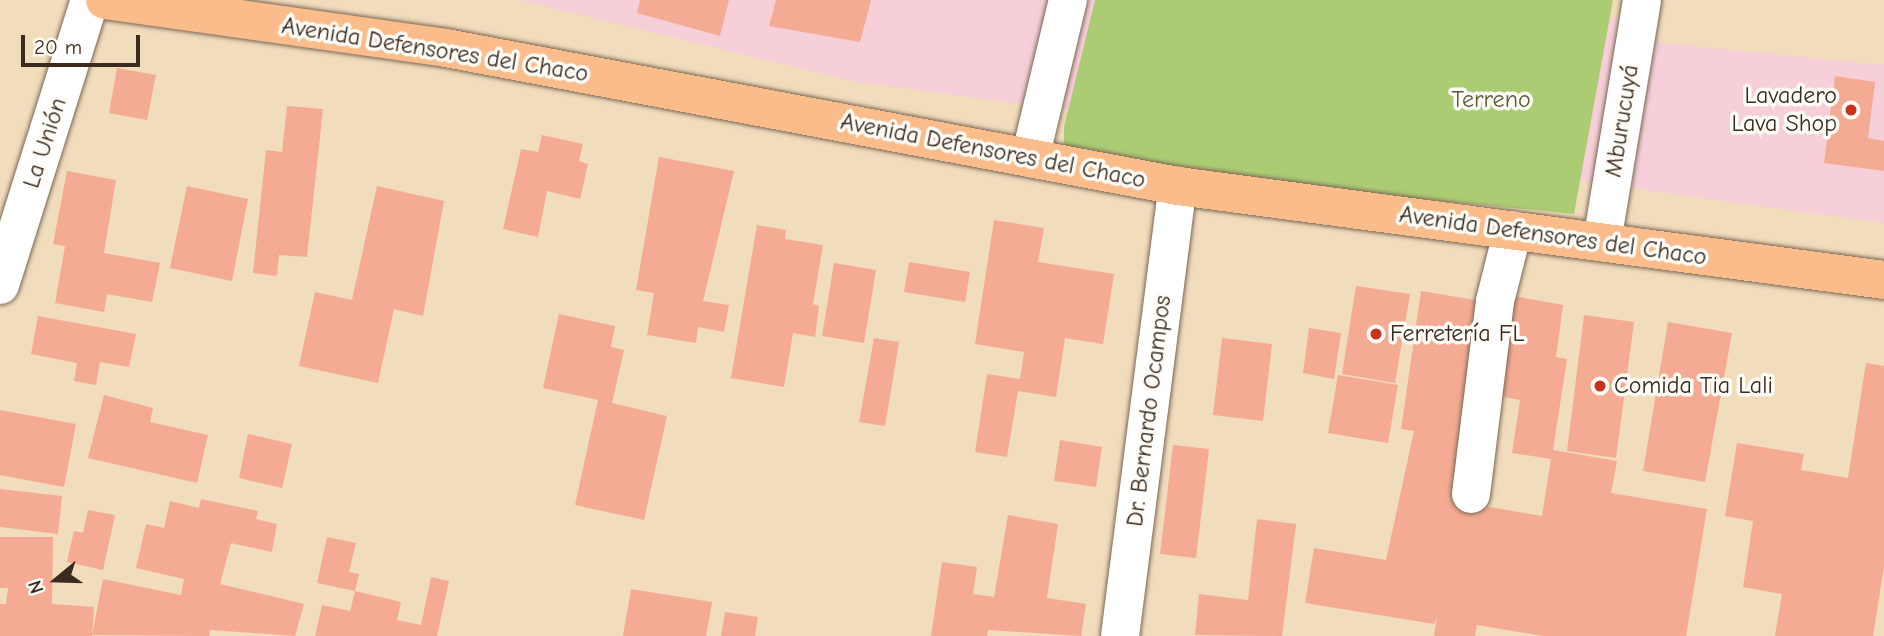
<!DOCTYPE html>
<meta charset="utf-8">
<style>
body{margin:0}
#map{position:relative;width:1884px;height:636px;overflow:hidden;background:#f1dcbc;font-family:"Comic Neue",sans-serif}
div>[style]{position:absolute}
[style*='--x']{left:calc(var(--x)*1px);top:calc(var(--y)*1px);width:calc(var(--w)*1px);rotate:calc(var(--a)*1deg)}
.built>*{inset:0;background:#f6cfd8}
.green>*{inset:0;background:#accc74}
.building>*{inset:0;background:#f5ab93}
.roads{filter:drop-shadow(0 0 2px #7b6855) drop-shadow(0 0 2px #7b6855)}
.minor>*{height:38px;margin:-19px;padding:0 19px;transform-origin:19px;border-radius:19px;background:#fff}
.major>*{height:38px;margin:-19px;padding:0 19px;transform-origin:19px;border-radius:19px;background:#f9bc8a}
.dots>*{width:19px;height:19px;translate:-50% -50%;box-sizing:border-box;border:4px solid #fdfcf7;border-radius:50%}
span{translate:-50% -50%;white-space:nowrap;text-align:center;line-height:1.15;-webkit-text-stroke:7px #fdfcf7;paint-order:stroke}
.street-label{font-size:24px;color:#3b2a1e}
.poi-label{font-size:24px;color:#3b2a1e}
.right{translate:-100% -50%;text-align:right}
.left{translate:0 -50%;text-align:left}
.park-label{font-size:24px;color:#5d5b38}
.north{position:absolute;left:21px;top:545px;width:70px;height:70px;-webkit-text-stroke:5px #fdfcf7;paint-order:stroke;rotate:251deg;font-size:19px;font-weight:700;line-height:28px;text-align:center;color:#3b2a1e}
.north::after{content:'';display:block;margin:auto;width:24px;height:32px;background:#3b2a1e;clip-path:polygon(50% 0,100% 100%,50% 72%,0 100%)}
.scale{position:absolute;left:21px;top:35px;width:119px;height:32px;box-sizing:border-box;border:4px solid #3b2a1e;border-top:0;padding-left:9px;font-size:21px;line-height:24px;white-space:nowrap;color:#3b2a1e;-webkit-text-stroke:5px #fdfcf7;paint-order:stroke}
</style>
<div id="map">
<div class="built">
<div style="clip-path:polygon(519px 0,1518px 0,1608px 16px,1663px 43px,1884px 65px,1884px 223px,852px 81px)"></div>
</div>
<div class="green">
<div style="clip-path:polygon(1095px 0,1613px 0,1574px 214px,1064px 164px,1064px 127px)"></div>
</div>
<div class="building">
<div style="clip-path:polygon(640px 0,729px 0,720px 36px,637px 13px)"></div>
<div style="clip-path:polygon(776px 0,871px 0,860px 42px,769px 26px)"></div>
<div style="clip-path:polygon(117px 68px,156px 75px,147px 120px,109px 113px)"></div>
<div style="clip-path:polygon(1835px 76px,1875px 82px,1868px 138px,1884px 141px,1884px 171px,1824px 163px)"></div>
<div style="clip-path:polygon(287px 106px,323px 109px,307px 257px,279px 255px,277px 276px,253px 273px,266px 150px,282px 152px)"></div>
<div style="clip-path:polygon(542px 135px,583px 144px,579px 161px,588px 164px,580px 199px,547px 191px,538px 237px,503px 229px,521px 149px,538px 152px)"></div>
<div style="clip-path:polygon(659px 157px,734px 171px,703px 301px,729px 305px,724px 332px,698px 327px,696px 343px,647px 335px,654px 293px,636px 290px)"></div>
<div style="clip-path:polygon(67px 171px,116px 180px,104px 253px,160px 263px,152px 302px,107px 294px,104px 312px,55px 303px,65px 246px,53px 244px)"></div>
<div style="clip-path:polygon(187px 186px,248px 199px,232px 281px,170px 268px)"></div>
<div style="clip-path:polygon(377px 186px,444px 201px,423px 316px,394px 309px,378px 383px,299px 366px,315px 292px,352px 300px)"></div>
<div style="clip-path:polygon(994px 220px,1044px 228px,1038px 262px,1114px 274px,1103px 344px,1065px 338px,1056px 397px,1018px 391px,1007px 457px,975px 452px,987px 374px,1020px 379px,1024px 352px,975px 344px)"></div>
<div style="clip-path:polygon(757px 225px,786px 230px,785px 239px,823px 245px,813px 304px,819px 306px,815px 337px,793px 333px,784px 387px,731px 378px)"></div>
<div style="clip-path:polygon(909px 262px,970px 272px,965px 302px,904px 292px)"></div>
<div style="clip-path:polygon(834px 263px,876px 270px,864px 343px,822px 336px)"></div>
<div style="clip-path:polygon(1356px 286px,1410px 294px,1395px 383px,1342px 374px)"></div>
<div style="clip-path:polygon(1421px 291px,1481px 301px,1454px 501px,1542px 516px,1551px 459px,1512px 453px,1520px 400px,1493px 395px,1508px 295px,1563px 305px,1556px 357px,1567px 359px,1553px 450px,1617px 461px,1611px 493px,1707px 509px,1686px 636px,1543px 636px,1477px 625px,1475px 636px,1434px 636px,1437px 618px,1434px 624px,1305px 603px,1314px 548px,1386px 560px,1414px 431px,1401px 429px)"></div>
<div style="clip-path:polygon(559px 314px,615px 326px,611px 347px,624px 350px,612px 403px,667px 416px,644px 520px,575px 505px,598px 400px,543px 388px)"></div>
<div style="clip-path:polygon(1584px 315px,1634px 322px,1616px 458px,1567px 451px)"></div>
<div style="clip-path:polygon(38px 316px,136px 334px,129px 367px,100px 362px,96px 385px,74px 381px,77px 363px,31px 354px)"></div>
<div style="clip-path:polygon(1668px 322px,1732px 333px,1705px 482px,1643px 471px)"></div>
<div style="clip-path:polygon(1309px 328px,1341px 333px,1334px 379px,1303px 373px)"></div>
<div style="clip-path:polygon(874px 338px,899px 342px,885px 426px,859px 422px)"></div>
<div style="clip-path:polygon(1222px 338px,1272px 344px,1263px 421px,1213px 415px)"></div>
<div style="clip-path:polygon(1866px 363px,1884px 366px,1884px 566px,1873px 636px,1775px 636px,1782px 594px,1743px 587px,1753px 521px,1725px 516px,1737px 443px,1804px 454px,1801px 470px,1848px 478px)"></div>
<div style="clip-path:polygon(1338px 375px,1398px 385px,1388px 443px,1328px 433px)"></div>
<div style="clip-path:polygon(104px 395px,153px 408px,150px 422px,208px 435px,197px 483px,88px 458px)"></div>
<div style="clip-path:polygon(0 410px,76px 424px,64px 487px,0 475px)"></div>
<div style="clip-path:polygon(248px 434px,292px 444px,282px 488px,239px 478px)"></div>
<div style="clip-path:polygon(1060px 440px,1102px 447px,1096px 487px,1054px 481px)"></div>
<div style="clip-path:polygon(1173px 445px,1209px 449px,1196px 558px,1160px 554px)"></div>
<div style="clip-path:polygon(0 489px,62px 496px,58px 534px,0 527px)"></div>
<div style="clip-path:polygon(201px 499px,258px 511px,256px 519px,277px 524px,272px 552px,231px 543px,220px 584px,304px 604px,295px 636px,210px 630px,209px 636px,92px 635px,103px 579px,181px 595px,184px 579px,136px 568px,146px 524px,164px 528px,170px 501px,199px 508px)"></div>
<div style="clip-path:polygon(88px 510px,115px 515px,103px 570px,67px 562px,74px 531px,83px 533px)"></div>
<div style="clip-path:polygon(1008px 515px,1058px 524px,1047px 598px,1086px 604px,1081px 636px,988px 630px,987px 636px,931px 636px,942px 562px,977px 567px,973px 594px,994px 597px)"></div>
<div style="clip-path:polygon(1257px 519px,1296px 524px,1282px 636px,1195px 635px,1199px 594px,1248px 600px)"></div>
<div style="clip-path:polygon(0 537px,53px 537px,52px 604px,94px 607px,92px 636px,0 636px,0 604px,6px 604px,8px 588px,0 588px)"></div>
<div style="clip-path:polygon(327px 537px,356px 543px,349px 572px,359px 574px,355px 591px,401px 602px,397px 620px,421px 625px,431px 577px,449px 581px,437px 636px,315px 636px,322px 605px,350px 611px,355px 591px,317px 583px)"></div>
<div style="clip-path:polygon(631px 589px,712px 602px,706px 636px,623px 636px)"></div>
<div style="clip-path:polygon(725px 612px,758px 617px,755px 636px,721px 636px)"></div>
</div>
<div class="roads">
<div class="minor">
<div style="--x:1030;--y:158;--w:163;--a:-76.5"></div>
<div style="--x:1602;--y:242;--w:245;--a:-80.6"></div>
<div style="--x:0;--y:285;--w:299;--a:-72.5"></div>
<div style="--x:1471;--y:494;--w:194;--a:-82.9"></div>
<div style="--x:1495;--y:301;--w:73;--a:-75.8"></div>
<div style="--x:1120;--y:636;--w:454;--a:-82.7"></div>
</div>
<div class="major">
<div style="--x:105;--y:0;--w:344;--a:8"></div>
<div style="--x:446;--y:48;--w:745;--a:10.68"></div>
<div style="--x:1178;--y:186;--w:712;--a:7.58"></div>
</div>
</div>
<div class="dots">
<div style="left:1851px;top:110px;background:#c8321e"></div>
<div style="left:1376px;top:334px;background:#c8321e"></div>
<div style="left:1600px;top:386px;background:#c8321e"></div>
</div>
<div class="street-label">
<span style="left:435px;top:50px;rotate:9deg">Avenida Defensores del Chaco</span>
<span style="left:1622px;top:121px;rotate:-81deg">Mburucuyá</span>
<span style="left:45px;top:143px;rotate:-72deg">La Unión</span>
<span style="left:993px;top:151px;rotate:11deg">Avenida Defensores del Chaco</span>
<span style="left:1553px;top:236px;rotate:8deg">Avenida Defensores del Chaco</span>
<span style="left:1149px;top:411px;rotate:-83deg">Dr. Bernardo Ocampos</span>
</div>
<div class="poi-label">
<span class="right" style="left:1837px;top:110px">Lavadero<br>Lava Shop</span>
<span class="left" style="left:1390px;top:334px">Ferretería FL</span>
<span class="left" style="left:1614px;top:386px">Comida Tia Lali</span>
</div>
<div class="park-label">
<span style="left:1491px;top:100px">Terreno</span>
</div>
<div class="north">N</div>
<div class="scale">20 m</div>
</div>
